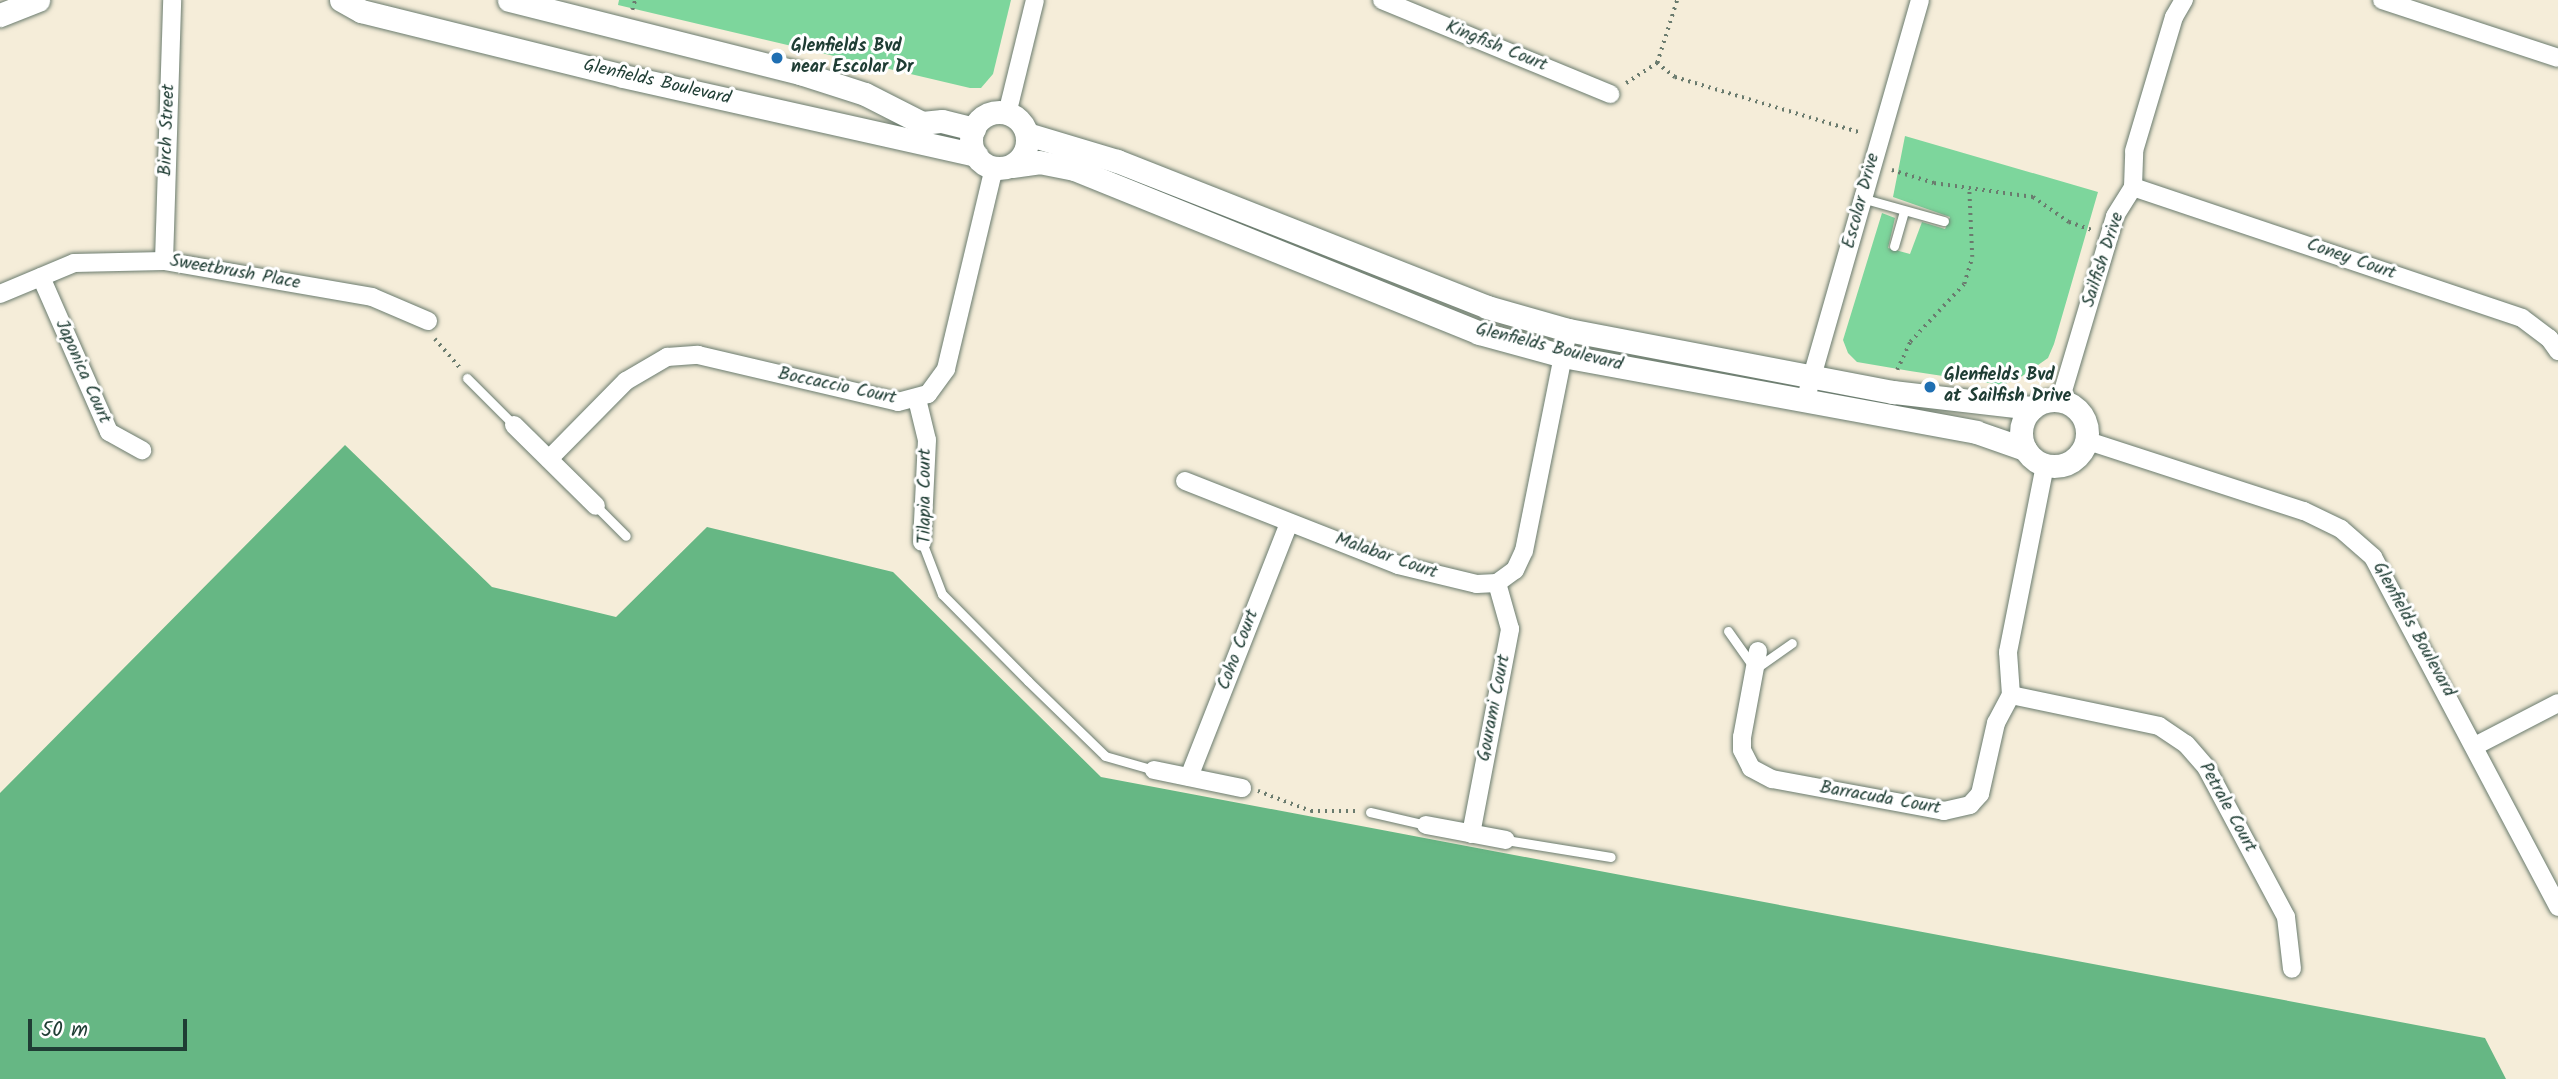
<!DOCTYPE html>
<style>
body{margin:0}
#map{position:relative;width:2558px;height:1079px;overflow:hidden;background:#f5edd9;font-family:Kalam,sans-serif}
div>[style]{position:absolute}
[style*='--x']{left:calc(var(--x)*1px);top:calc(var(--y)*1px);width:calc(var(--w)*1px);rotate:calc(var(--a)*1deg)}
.green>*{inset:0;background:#7dd69c}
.forest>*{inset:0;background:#66b784}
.path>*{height:3.5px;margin-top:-1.75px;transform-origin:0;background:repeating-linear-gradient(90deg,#6a7b6e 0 2px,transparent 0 7px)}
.roads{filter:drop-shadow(0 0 2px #6a7b6e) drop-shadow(0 0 2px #6a7b6e)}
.service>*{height:9px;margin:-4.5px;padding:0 4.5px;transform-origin:4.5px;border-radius:4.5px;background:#fff}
.minor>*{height:18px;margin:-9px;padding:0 9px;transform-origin:9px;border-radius:9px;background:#fff}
.tertiary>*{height:23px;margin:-11.5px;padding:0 11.5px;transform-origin:11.5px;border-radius:11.5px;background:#fff}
.tertiary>.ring{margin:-11.5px;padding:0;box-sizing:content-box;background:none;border:23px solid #fff;border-radius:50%}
.dots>*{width:19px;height:19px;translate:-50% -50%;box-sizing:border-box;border:4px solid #fff;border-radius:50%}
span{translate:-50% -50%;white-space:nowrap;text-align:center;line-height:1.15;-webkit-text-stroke:6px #fff;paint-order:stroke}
.street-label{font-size:18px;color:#1f3d34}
.poi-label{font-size:18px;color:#1f3d34;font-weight:700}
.left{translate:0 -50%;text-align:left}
.scale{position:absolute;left:28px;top:1019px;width:159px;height:32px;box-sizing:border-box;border:4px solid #1f3d34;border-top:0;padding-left:9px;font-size:21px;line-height:24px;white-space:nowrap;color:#1f3d34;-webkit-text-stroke:5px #fff;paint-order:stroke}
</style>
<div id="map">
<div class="green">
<div style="clip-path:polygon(619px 0,1011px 0,993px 74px,981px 88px,970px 88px,618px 5px)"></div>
<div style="clip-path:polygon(1905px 136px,2098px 192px,2054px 344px,2048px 358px,2018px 379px,2002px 385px,1910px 371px,1857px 362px,1848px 353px,1843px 340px,1882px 213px,1895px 218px,1888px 248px,1910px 254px,1922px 222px,1945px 229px,1950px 217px,1893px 197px)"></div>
</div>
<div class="forest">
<div style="clip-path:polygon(345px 445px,492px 587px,616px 617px,707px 527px,893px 572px,1101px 777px,2485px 1038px,2506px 1079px,0 1079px,0 793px)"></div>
</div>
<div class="path">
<div style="--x:632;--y:10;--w:10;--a:-73"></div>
<div style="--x:1657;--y:63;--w:23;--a:38"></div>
<div style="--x:1675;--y:77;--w:195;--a:16.7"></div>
<div style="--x:1626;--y:83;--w:37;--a:-33"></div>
<div style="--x:1657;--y:63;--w:66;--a:-72.4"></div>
<div style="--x:1892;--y:170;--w:44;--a:17.2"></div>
<div style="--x:1934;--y:183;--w:100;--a:8"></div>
<div style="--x:2033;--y:197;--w:44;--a:34.8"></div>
<div style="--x:2069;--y:222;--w:24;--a:19"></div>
<div style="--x:435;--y:339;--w:38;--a:49"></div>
<div style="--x:1897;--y:370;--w:31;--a:-65"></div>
<div style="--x:1910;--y:342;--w:79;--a:-47"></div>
<div style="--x:1964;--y:284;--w:28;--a:-73"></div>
<div style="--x:1972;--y:257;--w:70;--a:-92.5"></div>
<div style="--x:1258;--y:791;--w:57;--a:20.7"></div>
<div style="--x:1311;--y:811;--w:44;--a:0"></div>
</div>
<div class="roads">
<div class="service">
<div style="--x:1865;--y:199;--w:82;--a:15.6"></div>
<div style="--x:1894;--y:246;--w:36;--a:-74"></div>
<div style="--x:467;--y:378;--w:66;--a:45"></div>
<div style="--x:596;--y:506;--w:42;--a:45"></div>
<div style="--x:922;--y:542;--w:56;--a:69"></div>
<div style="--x:942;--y:594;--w:122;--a:45.3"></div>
<div style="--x:1028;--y:681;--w:107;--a:44.2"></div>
<div style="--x:1105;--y:756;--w:51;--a:15.9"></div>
<div style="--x:1728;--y:631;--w:47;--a:54.6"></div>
<div style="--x:1755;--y:669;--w:45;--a:-35.1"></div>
<div style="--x:1370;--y:812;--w:57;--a:13.1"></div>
<div style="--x:1506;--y:840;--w:106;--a:9.2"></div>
</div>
<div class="minor">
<div style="--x:1382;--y:0;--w:247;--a:22.4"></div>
<div style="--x:2382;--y:0;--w:185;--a:18.2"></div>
<div style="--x:1007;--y:114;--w:117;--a:-76.2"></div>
<div style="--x:2133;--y:187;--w:410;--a:18.6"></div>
<div style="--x:2522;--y:318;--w:34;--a:37"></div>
<div style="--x:2549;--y:338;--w:16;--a:55"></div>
<div style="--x:164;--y:261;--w:261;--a:-88.2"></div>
<div style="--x:41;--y:277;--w:169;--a:66.3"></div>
<div style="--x:109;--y:432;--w:38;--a:29"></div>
<div style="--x:0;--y:294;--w:80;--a:-22.7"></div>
<div style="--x:74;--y:263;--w:90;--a:-1.3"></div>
<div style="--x:164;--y:261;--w:211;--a:9.8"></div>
<div style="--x:372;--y:297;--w:61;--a:23.2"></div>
<div style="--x:917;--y:399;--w:42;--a:76.3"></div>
<div style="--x:927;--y:440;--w:102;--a:92.8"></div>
<div style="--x:1805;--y:401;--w:417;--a:-74"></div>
<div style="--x:2060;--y:401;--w:193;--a:-73.4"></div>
<div style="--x:2115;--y:216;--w:34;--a:-58"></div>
<div style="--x:2133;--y:187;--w:36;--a:-88"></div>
<div style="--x:2134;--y:151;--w:140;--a:-73.4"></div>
<div style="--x:2174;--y:17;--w:20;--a:-60"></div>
<div style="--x:514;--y:425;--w:115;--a:44.6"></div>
<div style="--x:2085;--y:440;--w:230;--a:18"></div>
<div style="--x:2304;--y:511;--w:41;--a:25.9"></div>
<div style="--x:2341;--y:529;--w:43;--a:41.2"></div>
<div style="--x:2373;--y:557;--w:396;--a:62.1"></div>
<div style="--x:549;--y:459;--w:110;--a:-45.4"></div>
<div style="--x:626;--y:381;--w:48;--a:-30.3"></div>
<div style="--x:667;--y:357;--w:31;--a:-4"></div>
<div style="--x:698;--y:355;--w:205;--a:13.2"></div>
<div style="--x:898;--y:402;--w:31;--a:-15"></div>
<div style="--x:928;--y:394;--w:31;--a:-54"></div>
<div style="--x:946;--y:369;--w:207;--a:-76.6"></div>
<div style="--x:1185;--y:481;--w:229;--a:21.5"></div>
<div style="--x:1398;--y:565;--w:81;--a:13.5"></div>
<div style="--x:1477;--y:584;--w:20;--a:-3"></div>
<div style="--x:1497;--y:583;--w:22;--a:-36"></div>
<div style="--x:1515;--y:570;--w:21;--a:-65"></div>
<div style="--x:1524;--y:551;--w:225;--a:-78.7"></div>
<div style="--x:1758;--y:651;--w:87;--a:100.5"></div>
<div style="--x:1742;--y:737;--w:13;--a:90"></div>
<div style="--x:1742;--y:750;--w:20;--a:63"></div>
<div style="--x:1751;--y:768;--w:24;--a:28"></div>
<div style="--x:1772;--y:779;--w:175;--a:10.5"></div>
<div style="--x:1944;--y:811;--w:27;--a:-13"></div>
<div style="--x:1970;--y:805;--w:15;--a:-48"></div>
<div style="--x:1980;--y:794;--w:73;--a:-77.3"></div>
<div style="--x:1996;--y:723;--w:32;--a:-62"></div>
<div style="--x:2011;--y:695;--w:43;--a:-94"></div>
<div style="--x:2008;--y:652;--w:191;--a:-78.8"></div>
<div style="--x:2011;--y:695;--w:151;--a:11.8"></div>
<div style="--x:2159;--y:726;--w:32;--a:34"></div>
<div style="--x:2186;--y:744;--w:30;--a:49"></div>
<div style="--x:2206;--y:767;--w:170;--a:61.9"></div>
<div style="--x:2286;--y:917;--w:52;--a:83.4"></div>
<div style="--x:2475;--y:746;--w:93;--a:-27.4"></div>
<div style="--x:1154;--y:770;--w:90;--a:11.6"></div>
<div style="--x:1189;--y:777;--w:273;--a:-68.5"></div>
<div style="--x:1426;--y:825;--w:81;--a:10.6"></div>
<div style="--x:1471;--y:834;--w:209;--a:-79.2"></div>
<div style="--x:1510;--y:629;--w:48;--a:-105.8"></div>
</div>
<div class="tertiary">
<div style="--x:341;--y:0;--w:23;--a:29"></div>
<div style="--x:361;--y:11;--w:270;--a:13.9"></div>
<div style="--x:623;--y:76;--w:362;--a:12.6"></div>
<div style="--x:509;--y:0;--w:300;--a:14.1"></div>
<div style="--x:800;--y:73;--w:68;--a:17.9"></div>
<div style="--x:865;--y:94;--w:64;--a:27"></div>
<div style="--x:922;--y:123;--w:20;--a:-6"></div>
<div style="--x:942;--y:121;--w:33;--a:14"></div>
<div style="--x:0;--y:15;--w:41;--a:-21.5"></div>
<div class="ring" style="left:971px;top:112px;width:33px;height:33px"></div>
<div style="--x:1027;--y:134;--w:94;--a:16.7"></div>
<div style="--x:1117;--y:161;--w:398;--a:21.5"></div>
<div style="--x:1487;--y:307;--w:84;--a:15.9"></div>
<div style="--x:1568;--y:330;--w:331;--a:10.8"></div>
<div style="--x:1893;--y:392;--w:140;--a:6.6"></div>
<div style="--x:1012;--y:166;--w:27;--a:-8"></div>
<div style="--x:1039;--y:162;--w:36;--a:11"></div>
<div style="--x:1074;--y:169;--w:437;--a:22"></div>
<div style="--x:1479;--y:333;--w:87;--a:15.3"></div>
<div style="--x:1563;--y:356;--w:420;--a:10.4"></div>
<div style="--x:1976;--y:432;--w:52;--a:19.1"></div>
<div class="ring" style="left:2021px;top:400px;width:43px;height:43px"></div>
</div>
</div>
<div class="dots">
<div style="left:777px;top:58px;background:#1f6fb2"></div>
<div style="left:1930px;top:387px;background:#1f6fb2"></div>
</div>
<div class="street-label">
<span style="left:1496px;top:47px;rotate:22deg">Kingfish Court</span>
<span style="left:657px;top:83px;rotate:13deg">Glenfields Boulevard</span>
<span style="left:168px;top:130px;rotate:-88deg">Birch Street</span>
<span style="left:1862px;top:201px;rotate:-75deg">Escolar Drive</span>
<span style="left:2104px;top:260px;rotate:-72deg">Sailfish Drive</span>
<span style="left:2351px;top:260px;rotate:19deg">Coney Court</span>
<span style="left:235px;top:273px;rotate:10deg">Sweetbrush Place</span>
<span style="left:1549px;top:348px;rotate:14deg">Glenfields Boulevard</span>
<span style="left:82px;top:372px;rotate:66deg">Japonica Court</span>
<span style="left:837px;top:387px;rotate:12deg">Boccaccio Court</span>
<span style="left:926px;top:496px;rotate:-90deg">Tilapia Court</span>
<span style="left:1386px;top:557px;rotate:19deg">Malabar Court</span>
<span style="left:2413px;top:630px;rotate:61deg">Glenfields Boulevard</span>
<span style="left:1239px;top:650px;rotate:-69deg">Coho Court</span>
<span style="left:1495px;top:708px;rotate:-79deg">Gourami Court</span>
<span style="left:1880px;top:799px;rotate:10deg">Barracuda Court</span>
<span style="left:2227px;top:808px;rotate:61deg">Petrale Court</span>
</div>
<div class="poi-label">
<span class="left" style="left:791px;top:58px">Glenfields Bvd<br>near Escolar Dr</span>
<span class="left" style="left:1944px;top:387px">Glenfields Bvd<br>at Sailfish Drive</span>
</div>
<div class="scale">50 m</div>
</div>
